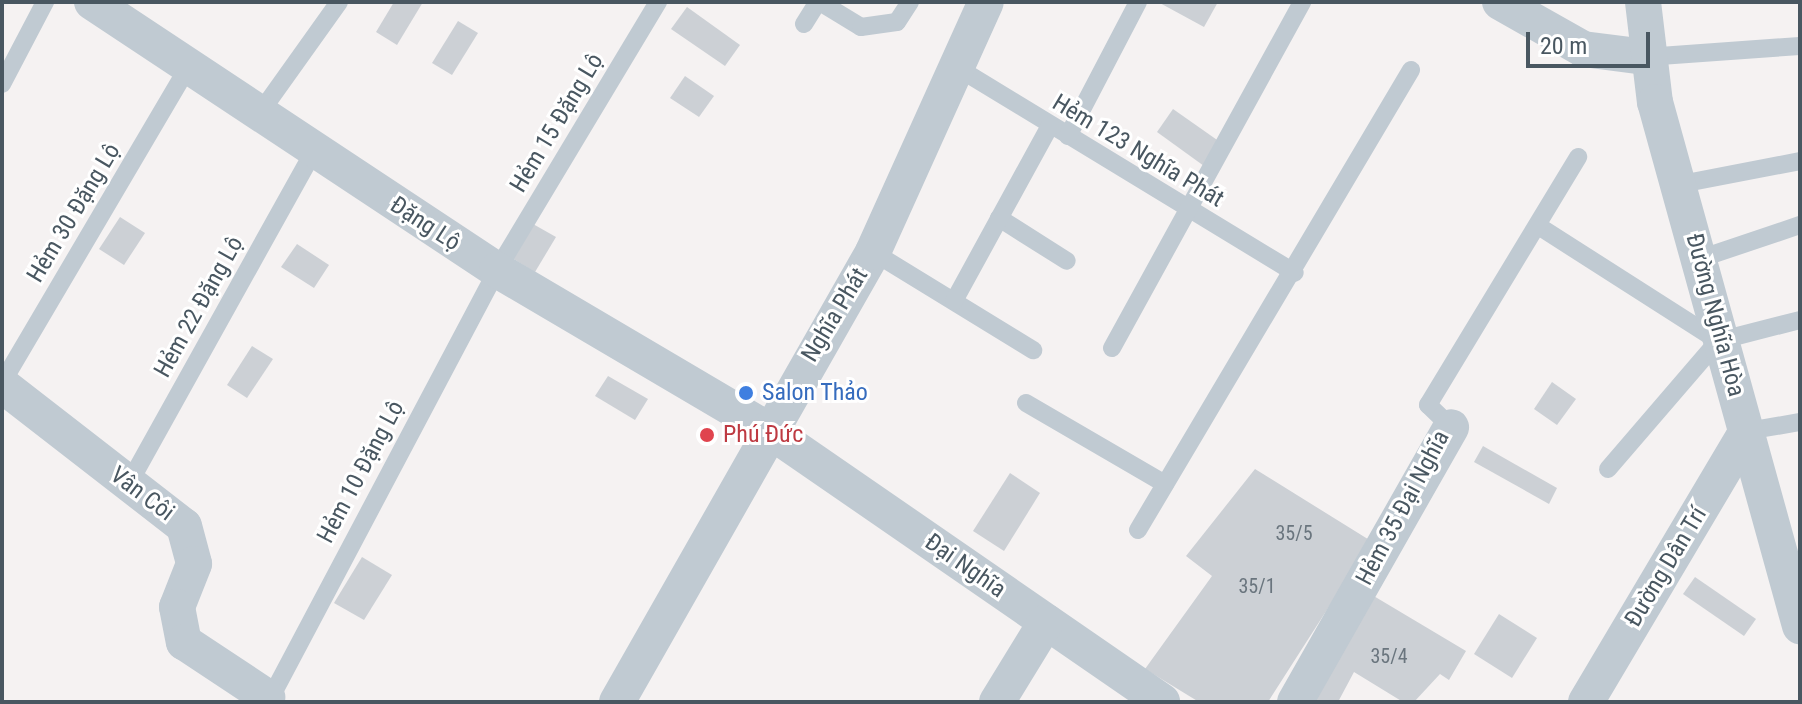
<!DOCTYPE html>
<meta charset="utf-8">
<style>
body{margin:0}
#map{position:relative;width:1802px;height:704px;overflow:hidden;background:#f5f2f2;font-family:"Roboto Condensed",sans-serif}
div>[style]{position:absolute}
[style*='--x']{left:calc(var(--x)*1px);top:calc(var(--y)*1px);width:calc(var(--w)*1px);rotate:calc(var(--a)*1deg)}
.building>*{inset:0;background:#ccd0d5}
.lane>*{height:18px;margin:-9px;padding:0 9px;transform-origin:9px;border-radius:9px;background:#c0cad2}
.street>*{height:36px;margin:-18px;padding:0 18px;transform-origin:18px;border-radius:18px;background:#c0cad2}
.dots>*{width:22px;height:22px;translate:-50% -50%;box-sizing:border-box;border:4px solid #fff;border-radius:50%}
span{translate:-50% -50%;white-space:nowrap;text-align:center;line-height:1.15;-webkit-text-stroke:6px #fff;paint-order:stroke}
.number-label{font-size:20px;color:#6a757e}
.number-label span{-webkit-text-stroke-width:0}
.street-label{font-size:24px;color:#495761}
.shop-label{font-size:24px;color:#366cbe}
.left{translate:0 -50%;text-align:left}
.health-label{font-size:24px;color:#be3a42}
.frame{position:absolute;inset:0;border:4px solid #495761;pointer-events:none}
.scale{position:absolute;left:1526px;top:32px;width:124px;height:36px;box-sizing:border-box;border:4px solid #495761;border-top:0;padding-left:10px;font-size:24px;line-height:28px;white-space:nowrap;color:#495761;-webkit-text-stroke:6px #fff;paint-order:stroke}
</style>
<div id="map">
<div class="building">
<div style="clip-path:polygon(394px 2px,423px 2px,397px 45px,376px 32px)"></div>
<div style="clip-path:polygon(1158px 2px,1218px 2px,1204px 27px)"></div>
<div style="clip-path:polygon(687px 7px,740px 45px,725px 66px,671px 29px)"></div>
<div style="clip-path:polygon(458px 21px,478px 33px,452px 75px,432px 63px)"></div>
<div style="clip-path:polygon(685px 76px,714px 96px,699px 117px,670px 98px)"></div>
<div style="clip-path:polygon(1173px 109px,1220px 142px,1204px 166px,1157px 132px)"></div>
<div style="clip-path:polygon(120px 217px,145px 233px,124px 265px,99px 249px)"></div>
<div style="clip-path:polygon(533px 224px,556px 237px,535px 272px,512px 258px)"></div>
<div style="clip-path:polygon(297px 244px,329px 265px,314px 288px,281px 267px)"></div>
<div style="clip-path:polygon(252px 346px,273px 359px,247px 398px,227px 385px)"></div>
<div style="clip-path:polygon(608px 376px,648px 399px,635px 420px,595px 396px)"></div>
<div style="clip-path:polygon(1552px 382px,1576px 399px,1557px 425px,1534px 409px)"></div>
<div style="clip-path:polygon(1483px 446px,1557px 488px,1549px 504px,1474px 462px)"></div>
<div style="clip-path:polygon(1255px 469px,1371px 541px,1268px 702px,1199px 702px,1145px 669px,1212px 576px,1186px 556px)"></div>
<div style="clip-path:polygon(1010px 473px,1040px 493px,1004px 551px,973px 531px)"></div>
<div style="clip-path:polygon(362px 557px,392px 575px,364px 620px,334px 603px)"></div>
<div style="clip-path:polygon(1695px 577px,1756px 619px,1744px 636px,1683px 594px)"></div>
<div style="clip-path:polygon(1367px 592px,1466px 651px,1449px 680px,1440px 674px,1414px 702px,1403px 702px,1354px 672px,1338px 702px,1300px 702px)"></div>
<div style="clip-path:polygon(1499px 614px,1537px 638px,1512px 678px,1474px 654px)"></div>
</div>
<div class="lane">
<div style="--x:820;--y:2;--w:48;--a:31.4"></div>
<div style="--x:861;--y:27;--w:36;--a:-8"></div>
<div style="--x:897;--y:22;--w:24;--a:-57"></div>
<div style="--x:804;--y:24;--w:26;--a:-58"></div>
<div style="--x:1646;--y:57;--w:154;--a:-4.1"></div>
<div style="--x:958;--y:68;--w:394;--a:31.3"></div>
<div style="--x:2;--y:84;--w:93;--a:-62.3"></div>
<div style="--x:257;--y:117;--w:141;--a:-54.5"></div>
<div style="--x:1068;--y:136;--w:151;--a:-62.4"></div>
<div style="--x:1681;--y:184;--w:121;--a:-10.9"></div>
<div style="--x:999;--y:218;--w:80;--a:32.3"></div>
<div style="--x:1540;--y:227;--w:211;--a:32.6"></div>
<div style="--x:873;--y:252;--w:188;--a:31.5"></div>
<div style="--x:1699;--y:259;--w:107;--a:-18.6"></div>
<div style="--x:954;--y:301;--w:200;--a:-61.3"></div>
<div style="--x:1718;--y:341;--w:85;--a:-14.4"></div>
<div style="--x:1112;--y:348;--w:395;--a:-61.2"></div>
<div style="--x:2;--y:383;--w:367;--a:-59.5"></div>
<div style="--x:1026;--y:403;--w:161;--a:30.2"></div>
<div style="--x:1451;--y:427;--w:32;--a:-136"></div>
<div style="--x:1428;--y:405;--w:290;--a:-58.8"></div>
<div style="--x:1747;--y:431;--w:54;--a:-9.6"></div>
<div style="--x:1608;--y:469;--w:169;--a:-49.3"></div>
<div style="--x:128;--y:485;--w:381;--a:-60.9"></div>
<div style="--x:1138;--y:530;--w:535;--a:-59.31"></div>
<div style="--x:270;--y:699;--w:485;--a:-62.1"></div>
<div style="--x:497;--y:270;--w:313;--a:-59"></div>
</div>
<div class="street">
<div style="--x:92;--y:2;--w:486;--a:33.5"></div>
<div style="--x:497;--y:270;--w:313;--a:30.5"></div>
<div style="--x:767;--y:429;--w:480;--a:34.6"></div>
<div style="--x:1500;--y:2;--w:95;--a:29.5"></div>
<div style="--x:1583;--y:49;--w:64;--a:7.2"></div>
<div style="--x:1643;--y:2;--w:101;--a:83.2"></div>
<div style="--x:1655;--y:102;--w:544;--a:74.53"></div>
<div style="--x:2;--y:385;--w:230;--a:37.8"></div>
<div style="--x:184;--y:526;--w:39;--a:75"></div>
<div style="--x:194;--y:564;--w:46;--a:111.6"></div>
<div style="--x:177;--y:607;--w:36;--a:79"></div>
<div style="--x:184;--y:642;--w:100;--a:33.5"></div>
<div style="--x:617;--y:702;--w:518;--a:-60.36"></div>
<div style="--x:873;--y:252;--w:274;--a:-65.7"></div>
<div style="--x:997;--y:702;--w:94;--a:-58.5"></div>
<div style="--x:1295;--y:702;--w:316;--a:-60.4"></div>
<div style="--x:1586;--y:702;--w:315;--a:-59.3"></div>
</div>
<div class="dots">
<div style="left:746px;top:393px;background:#3f7fe0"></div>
<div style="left:707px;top:435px;background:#e0444e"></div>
</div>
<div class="number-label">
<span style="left:1294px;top:533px">35/5</span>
<span style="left:1257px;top:586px">35/1</span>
<span style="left:1389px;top:656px">35/4</span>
</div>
<div class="street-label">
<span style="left:557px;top:123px;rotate:-59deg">Hẻm 15 Đặng Lộ</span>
<span style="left:1138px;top:151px;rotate:31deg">Hẻm 123 Nghĩa Phát</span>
<span style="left:74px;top:213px;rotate:-59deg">Hẻm 30 Đặng Lộ</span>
<span style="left:425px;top:224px;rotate:33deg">Đặng Lộ</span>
<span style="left:199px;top:307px;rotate:-61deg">Hẻm 22 Đặng Lộ</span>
<span style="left:835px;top:315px;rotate:-59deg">Nghĩa Phát</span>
<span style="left:1715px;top:315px;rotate:75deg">Đường Nghĩa Hòa</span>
<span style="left:361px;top:472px;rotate:-62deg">Hẻm 10 Đặng Lộ</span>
<span style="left:142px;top:494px;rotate:37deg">Vân Côi</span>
<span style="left:1403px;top:508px;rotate:-62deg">Hẻm 35 Đại Nghĩa</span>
<span style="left:965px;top:566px;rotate:35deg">Đại Nghĩa</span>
<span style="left:1666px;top:567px;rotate:-59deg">Đường Dân Trí</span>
</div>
<div class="shop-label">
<span class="left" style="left:762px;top:393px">Salon Thảo</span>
</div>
<div class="health-label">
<span class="left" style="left:723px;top:435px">Phú Đức</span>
</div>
<div class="frame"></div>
<div class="scale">20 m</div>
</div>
